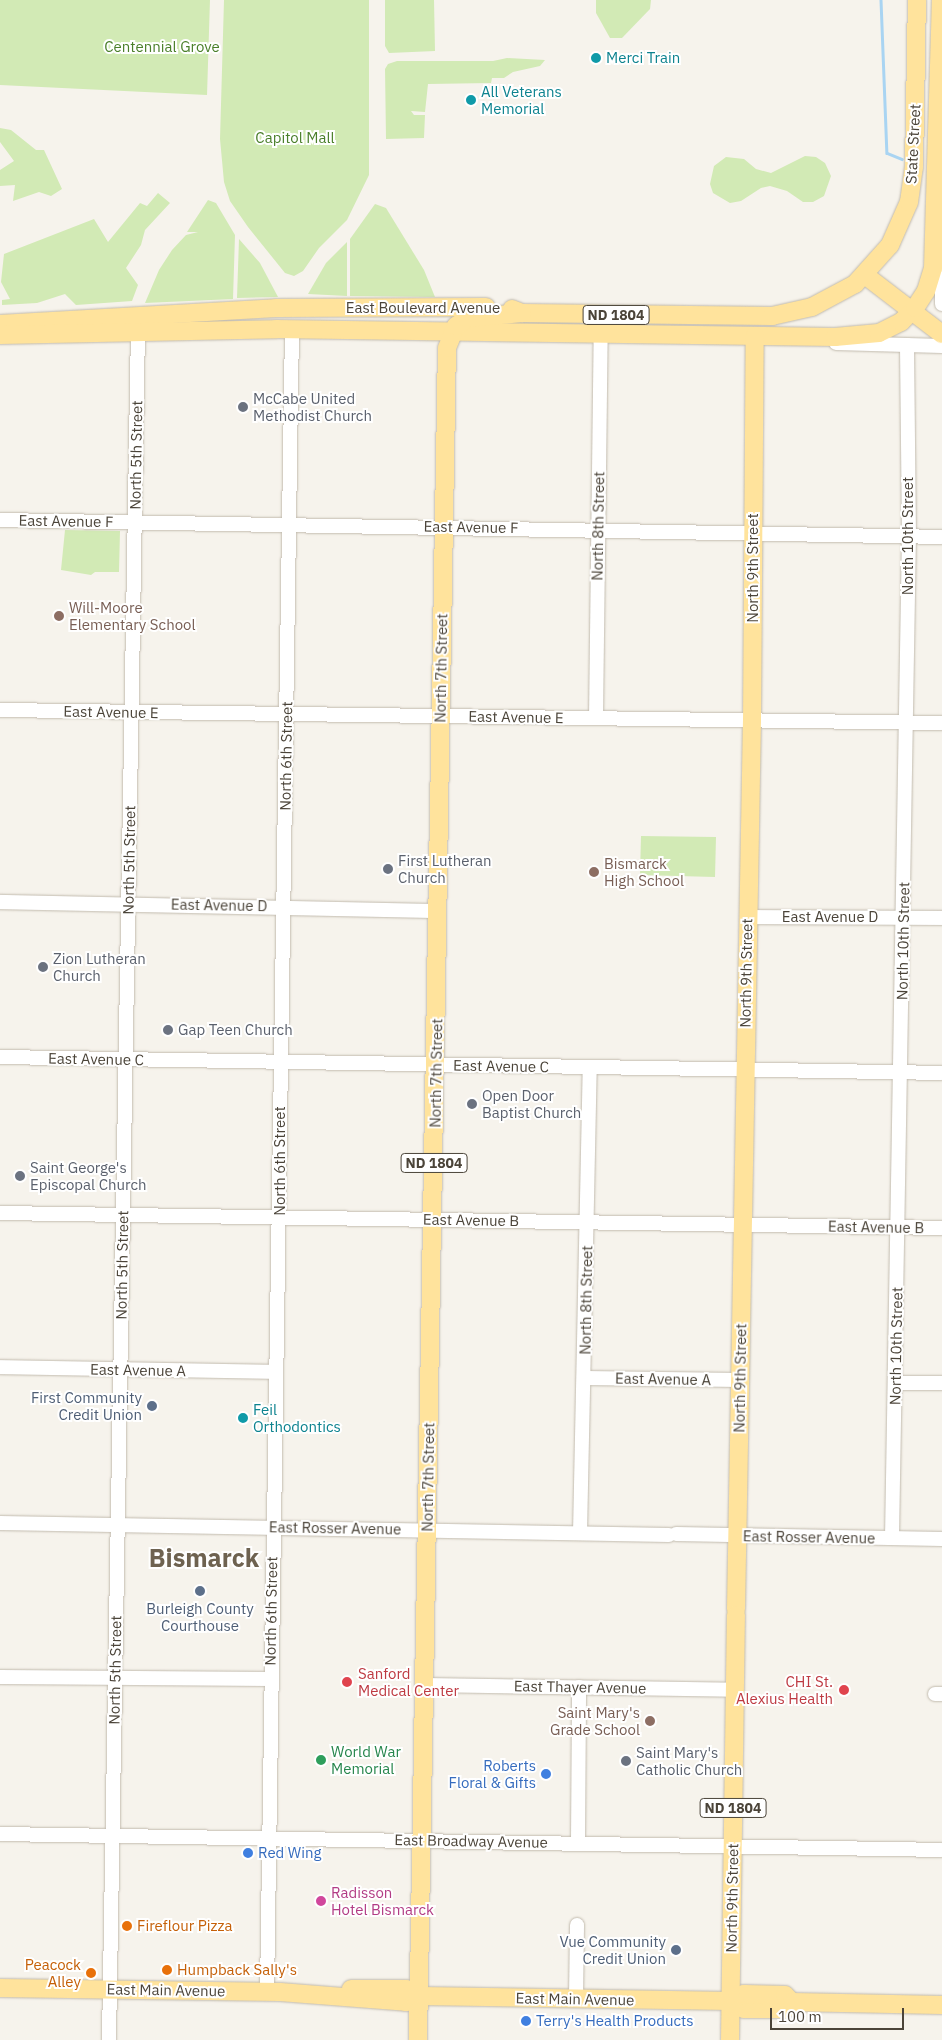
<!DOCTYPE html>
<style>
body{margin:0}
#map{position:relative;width:942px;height:2040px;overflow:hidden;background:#f6f3ec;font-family:"IBM Plex Sans",sans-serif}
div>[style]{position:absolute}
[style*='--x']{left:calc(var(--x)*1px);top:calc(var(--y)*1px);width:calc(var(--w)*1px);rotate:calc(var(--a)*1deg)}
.green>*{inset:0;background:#d2eab5}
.stream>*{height:2.5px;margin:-1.25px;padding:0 1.25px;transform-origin:1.25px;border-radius:1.25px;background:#a9d4f2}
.roads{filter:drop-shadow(0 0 1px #c2bbae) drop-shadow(0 0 1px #c2bbae)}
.minor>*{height:14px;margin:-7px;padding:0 7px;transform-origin:7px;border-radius:7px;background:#fff}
.major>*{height:18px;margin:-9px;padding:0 9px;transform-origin:9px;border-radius:9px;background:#ffe39c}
.dots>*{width:14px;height:14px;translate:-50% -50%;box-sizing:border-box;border:2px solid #fff;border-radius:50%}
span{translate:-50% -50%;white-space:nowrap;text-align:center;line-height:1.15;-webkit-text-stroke:4px #fff;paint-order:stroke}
.shield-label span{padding:1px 4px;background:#fff;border:1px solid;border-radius:4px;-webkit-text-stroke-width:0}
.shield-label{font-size:14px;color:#4b4439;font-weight:700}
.park-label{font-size:15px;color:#4a7f2a}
.culture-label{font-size:15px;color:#0d838f}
.left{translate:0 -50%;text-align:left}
.street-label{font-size:15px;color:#4b4439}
.worship-label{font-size:15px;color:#5b616d}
.education-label{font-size:15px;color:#785e54}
.right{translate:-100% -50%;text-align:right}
.service-label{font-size:15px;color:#4e5e75}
.health-label{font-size:15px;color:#be3a42}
.leisure-label{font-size:15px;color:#27864d}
.shop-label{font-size:15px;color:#366cbe}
.hotel-label{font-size:15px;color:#b23c85}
.food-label{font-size:15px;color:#c56008}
.town-label{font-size:25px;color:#6e6250;font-weight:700}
.scale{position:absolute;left:770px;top:2008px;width:134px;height:22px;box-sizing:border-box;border:2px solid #4b4439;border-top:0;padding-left:6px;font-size:15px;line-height:18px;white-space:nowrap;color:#4b4439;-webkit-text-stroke:4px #fff;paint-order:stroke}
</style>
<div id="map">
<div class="green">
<div style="clip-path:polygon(0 0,210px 0,207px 95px,0 85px)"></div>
<div style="clip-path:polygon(224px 0,369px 0,369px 175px,347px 220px,319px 248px,303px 271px,294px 276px,285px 273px,248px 227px,230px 201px,224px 182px,220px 139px)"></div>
<div style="clip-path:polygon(385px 0,434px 0,435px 51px,389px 53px,385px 46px)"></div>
<div style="clip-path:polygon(596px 0,651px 0,650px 9px,622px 38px,610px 38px,596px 13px)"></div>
<div style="clip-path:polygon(507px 58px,545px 60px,540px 66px,513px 72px,504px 78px,492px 78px,491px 83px,428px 84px,425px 112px,411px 111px,414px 115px,425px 115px,424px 138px,386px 139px,385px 69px,388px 64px,397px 61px,493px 61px)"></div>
<div style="clip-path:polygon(0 128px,11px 130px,36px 150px,44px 150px,62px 189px,51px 196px,39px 192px,13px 201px,15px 185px,0 186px,0 170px,14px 161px,0 142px)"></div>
<div style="clip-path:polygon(805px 156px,816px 157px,825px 163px,831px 176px,824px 196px,813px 202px,803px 202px,787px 191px,770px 186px,761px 188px,741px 201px,730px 203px,713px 193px,710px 184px,714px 166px,726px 157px,744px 159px,756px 169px,771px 173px)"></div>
<div style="clip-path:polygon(158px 193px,170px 203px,145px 230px,141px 245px,126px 268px,138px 285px,132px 301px,76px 305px,65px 294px,37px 303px,2px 305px,2px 300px,10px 299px,1px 282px,4px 254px,94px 219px,108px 242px,140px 203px,147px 206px)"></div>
<div style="clip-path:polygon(208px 200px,216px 203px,235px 235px,233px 299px,145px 303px,159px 270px,172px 250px,186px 235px,198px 232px,187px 232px)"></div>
<div style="clip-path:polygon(375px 204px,386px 208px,424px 270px,435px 297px,350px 296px,350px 239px)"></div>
<div style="clip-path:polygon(239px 239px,260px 263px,278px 297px,237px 298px)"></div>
<div style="clip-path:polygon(347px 242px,347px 296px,308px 294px,326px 263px)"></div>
<div style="clip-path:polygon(65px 530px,120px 531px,119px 572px,95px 572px,91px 575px,61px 570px)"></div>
<div style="clip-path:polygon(641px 836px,716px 837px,715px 877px,640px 875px)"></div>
</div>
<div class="stream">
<div style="--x:881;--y:0;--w:153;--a:87.8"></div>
<div style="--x:887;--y:153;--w:16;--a:22"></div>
</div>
<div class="roads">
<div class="minor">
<div style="--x:942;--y:272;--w:32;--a:90"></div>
<div style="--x:836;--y:343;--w:106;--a:1.6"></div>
<div style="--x:0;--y:520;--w:942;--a:1.03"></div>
<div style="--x:0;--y:710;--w:942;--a:0.79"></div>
<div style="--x:596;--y:718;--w:384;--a:-89.3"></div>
<div style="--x:0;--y:902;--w:438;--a:1.2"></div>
<div style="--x:747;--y:917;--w:195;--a:0.3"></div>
<div style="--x:0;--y:1057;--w:942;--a:0.97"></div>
<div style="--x:0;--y:1213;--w:942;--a:0.91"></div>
<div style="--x:0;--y:1367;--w:275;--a:1"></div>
<div style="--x:585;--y:1378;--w:155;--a:0.7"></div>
<div style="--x:895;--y:1383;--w:47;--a:0"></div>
<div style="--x:0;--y:1523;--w:669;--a:1.03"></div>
<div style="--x:580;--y:1533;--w:466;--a:-88.8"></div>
<div style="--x:676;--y:1534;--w:266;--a:1.1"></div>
<div style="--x:892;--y:1538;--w:1001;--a:-89.03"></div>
<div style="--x:909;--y:537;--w:192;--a:-90.6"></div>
<div style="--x:0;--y:1677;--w:270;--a:0.4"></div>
<div style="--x:425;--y:1685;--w:310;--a:0.9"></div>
<div style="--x:935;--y:1694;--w:7;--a:0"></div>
<div style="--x:0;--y:1834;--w:942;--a:0.97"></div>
<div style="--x:578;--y:1842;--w:155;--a:-89.6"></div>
<div style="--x:267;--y:1992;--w:1663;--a:-89.14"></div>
<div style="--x:576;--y:1998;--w:73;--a:-89.2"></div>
<div style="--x:109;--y:2040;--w:1709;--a:-89.03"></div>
</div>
<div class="major">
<div style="--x:865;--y:275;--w:97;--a:37.5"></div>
<div style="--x:512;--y:309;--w:11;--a:22"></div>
<div style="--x:522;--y:313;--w:250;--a:0.7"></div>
<div style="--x:772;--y:316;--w:41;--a:-12.7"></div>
<div style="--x:812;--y:307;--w:49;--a:-28.1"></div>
<div style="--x:855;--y:284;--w:52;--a:-48.1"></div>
<div style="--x:890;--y:245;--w:47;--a:-66.2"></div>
<div style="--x:909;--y:202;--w:35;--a:-82"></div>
<div style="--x:914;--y:167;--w:167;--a:-89"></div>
<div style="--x:0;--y:324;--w:276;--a:-3.3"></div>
<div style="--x:276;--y:308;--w:210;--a:-0.3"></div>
<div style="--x:0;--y:335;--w:276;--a:-1.2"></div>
<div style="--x:276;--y:329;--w:559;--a:0.82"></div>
<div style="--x:835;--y:337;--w:44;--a:-5.2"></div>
<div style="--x:879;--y:333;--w:25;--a:-27"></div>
<div style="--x:901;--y:322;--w:20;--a:-45"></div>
<div style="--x:915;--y:308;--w:20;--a:-57"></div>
<div style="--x:926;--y:291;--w:24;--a:-73"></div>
<div style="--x:933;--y:268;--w:268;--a:-88.3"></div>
<div style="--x:736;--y:1609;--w:888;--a:-88.97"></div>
<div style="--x:752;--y:721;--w:385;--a:-89.6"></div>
<div style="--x:0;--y:1988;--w:280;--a:0.8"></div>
<div style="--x:280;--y:1992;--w:126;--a:4.5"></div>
<div style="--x:406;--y:2002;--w:14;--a:-25"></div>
<div style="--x:419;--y:1996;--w:312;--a:0.9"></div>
<div style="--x:731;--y:2001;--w:15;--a:32"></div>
<div style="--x:744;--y:2009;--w:42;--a:0"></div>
<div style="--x:786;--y:2009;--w:9;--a:-49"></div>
<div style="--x:351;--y:1989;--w:55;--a:0"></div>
<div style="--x:406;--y:1989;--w:15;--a:28"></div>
<div style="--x:731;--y:2001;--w:15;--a:-28"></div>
<div style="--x:744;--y:1994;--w:41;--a:1.4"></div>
<div style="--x:785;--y:1995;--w:10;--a:45"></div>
<div style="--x:792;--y:2002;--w:150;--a:1.1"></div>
<div style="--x:418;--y:2040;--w:1692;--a:-89.02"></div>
<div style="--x:447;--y:348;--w:24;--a:-68"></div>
<div style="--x:456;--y:326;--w:14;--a:-34"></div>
<div style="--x:468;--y:318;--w:54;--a:-5.3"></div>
<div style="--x:730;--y:2040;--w:425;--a:-89.2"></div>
</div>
</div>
<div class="dots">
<div style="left:596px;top:58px;background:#0f9aa8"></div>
<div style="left:471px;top:100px;background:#0f9aa8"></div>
<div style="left:243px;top:407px;background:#6b7280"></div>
<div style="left:59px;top:616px;background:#8d6e63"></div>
<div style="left:388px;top:869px;background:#6b7280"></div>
<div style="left:594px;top:872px;background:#8d6e63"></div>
<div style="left:43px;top:967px;background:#6b7280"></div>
<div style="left:168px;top:1030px;background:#6b7280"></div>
<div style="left:472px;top:1104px;background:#6b7280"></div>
<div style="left:20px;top:1176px;background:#6b7280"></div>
<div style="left:152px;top:1406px;background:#5c6f8a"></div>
<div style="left:243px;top:1418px;background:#0f9aa8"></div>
<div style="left:200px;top:1591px;background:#5c6f8a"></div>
<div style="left:347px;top:1682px;background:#e0444e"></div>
<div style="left:844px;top:1690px;background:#e0444e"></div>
<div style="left:650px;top:1721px;background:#8d6e63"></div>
<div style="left:321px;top:1760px;background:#2e9e5b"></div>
<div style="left:626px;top:1761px;background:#6b7280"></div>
<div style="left:546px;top:1774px;background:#3f7fe0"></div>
<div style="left:248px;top:1853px;background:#3f7fe0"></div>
<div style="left:321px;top:1901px;background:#d1479c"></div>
<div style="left:127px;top:1926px;background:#e8710a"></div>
<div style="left:676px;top:1950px;background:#5c6f8a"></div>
<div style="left:167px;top:1970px;background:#e8710a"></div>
<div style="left:91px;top:1973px;background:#e8710a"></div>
<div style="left:526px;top:2021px;background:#3f7fe0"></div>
</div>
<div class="shield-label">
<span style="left:616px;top:315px">ND 1804</span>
<span style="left:434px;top:1163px">ND 1804</span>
<span style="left:733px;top:1808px">ND 1804</span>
</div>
<div class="park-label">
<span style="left:162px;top:47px">Centennial Grove</span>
<span style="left:295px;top:138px">Capitol Mall</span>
</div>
<div class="culture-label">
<span class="left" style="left:606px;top:58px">Merci Train</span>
<span class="left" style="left:481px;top:100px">All Veterans<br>Memorial</span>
<span class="left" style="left:253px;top:1418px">Feil<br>Orthodontics</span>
</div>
<div class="street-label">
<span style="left:913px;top:144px;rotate:-87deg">State Street</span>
<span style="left:423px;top:308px">East Boulevard Avenue</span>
<span style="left:136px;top:455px;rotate:-89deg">North 5th Street</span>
<span style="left:66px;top:521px;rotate:1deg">East Avenue F</span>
<span style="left:598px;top:526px;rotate:-89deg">North 8th Street</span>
<span style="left:471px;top:527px;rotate:1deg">East Avenue F</span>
<span style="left:908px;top:536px;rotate:-90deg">North 10th Street</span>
<span style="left:753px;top:568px;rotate:-90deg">North 9th Street</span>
<span style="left:441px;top:668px;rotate:-89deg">North 7th Street</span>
<span style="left:111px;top:712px;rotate:1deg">East Avenue E</span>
<span style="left:516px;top:717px;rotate:1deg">East Avenue E</span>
<span style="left:286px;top:756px;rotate:-89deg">North 6th Street</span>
<span style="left:129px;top:860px;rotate:-89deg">North 5th Street</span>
<span style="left:219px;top:905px;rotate:1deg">East Avenue D</span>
<span style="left:830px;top:917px">East Avenue D</span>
<span style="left:903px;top:941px;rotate:-89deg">North 10th Street</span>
<span style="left:746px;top:973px;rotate:-89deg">North 9th Street</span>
<span style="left:96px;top:1059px;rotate:1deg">East Avenue C</span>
<span style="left:501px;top:1066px;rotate:1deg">East Avenue C</span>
<span style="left:436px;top:1073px;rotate:-89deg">North 7th Street</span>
<span style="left:280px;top:1161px;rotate:-90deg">North 6th Street</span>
<span style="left:471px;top:1220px;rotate:1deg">East Avenue B</span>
<span style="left:876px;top:1227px;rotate:1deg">East Avenue B</span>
<span style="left:122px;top:1265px;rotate:-89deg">North 5th Street</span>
<span style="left:586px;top:1300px;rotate:-89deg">North 8th Street</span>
<span style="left:896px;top:1346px;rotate:-89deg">North 10th Street</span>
<span style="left:138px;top:1370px;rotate:1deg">East Avenue A</span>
<span style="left:740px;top:1378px;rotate:-89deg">North 9th Street</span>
<span style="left:663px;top:1379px;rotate:1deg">East Avenue A</span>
<span style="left:428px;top:1477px;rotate:-89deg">North 7th Street</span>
<span style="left:335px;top:1528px;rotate:1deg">East Rosser Avenue</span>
<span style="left:809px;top:1537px;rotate:1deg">East Rosser Avenue</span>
<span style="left:271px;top:1611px;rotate:-89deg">North 6th Street</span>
<span style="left:115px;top:1670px;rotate:-89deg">North 5th Street</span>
<span style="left:580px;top:1687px;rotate:1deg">East Thayer Avenue</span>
<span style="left:471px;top:1841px;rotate:1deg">East Broadway Avenue</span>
<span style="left:732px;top:1898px;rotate:-89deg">North 9th Street</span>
<span style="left:166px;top:1990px;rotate:1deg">East Main Avenue</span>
<span style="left:575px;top:1999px;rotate:1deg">East Main Avenue</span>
</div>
<div class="worship-label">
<span class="left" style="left:253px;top:407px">McCabe United<br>Methodist Church</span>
<span class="left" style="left:398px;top:869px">First Lutheran<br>Church</span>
<span class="left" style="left:53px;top:967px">Zion Lutheran<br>Church</span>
<span class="left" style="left:178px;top:1030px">Gap Teen Church</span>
<span class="left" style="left:482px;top:1104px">Open Door<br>Baptist Church</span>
<span class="left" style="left:30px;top:1176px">Saint George's<br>Episcopal Church</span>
<span class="left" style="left:636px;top:1761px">Saint Mary's<br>Catholic Church</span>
</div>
<div class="education-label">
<span class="left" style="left:69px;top:616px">Will-Moore<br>Elementary School</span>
<span class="left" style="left:604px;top:872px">Bismarck<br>High School</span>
<span class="right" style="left:640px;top:1721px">Saint Mary's<br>Grade School</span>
</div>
<div class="service-label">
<span class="right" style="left:142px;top:1406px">First Community<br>Credit Union</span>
<span style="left:200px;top:1617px">Burleigh County<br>Courthouse</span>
<span class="right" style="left:666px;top:1950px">Vue Community<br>Credit Union</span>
</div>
<div class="health-label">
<span class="left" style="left:358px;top:1682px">Sanford<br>Medical Center</span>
<span class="right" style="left:833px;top:1690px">CHI St.<br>Alexius Health</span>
</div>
<div class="leisure-label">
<span class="left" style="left:331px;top:1760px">World War<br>Memorial</span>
</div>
<div class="shop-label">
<span class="right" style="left:536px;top:1774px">Roberts<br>Floral &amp; Gifts</span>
<span class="left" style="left:258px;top:1853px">Red Wing</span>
<span class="left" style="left:536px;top:2021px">Terry's Health Products</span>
</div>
<div class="hotel-label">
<span class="left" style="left:331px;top:1901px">Radisson<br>Hotel Bismarck</span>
</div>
<div class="food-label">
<span class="left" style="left:137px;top:1926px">Fireflour Pizza</span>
<span class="right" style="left:81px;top:1973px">Peacock<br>Alley</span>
<span class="left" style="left:177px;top:1970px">Humpback Sally's</span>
</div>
<div class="town-label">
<span style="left:204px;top:1558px">Bismarck</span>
</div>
<div class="scale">100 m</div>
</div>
